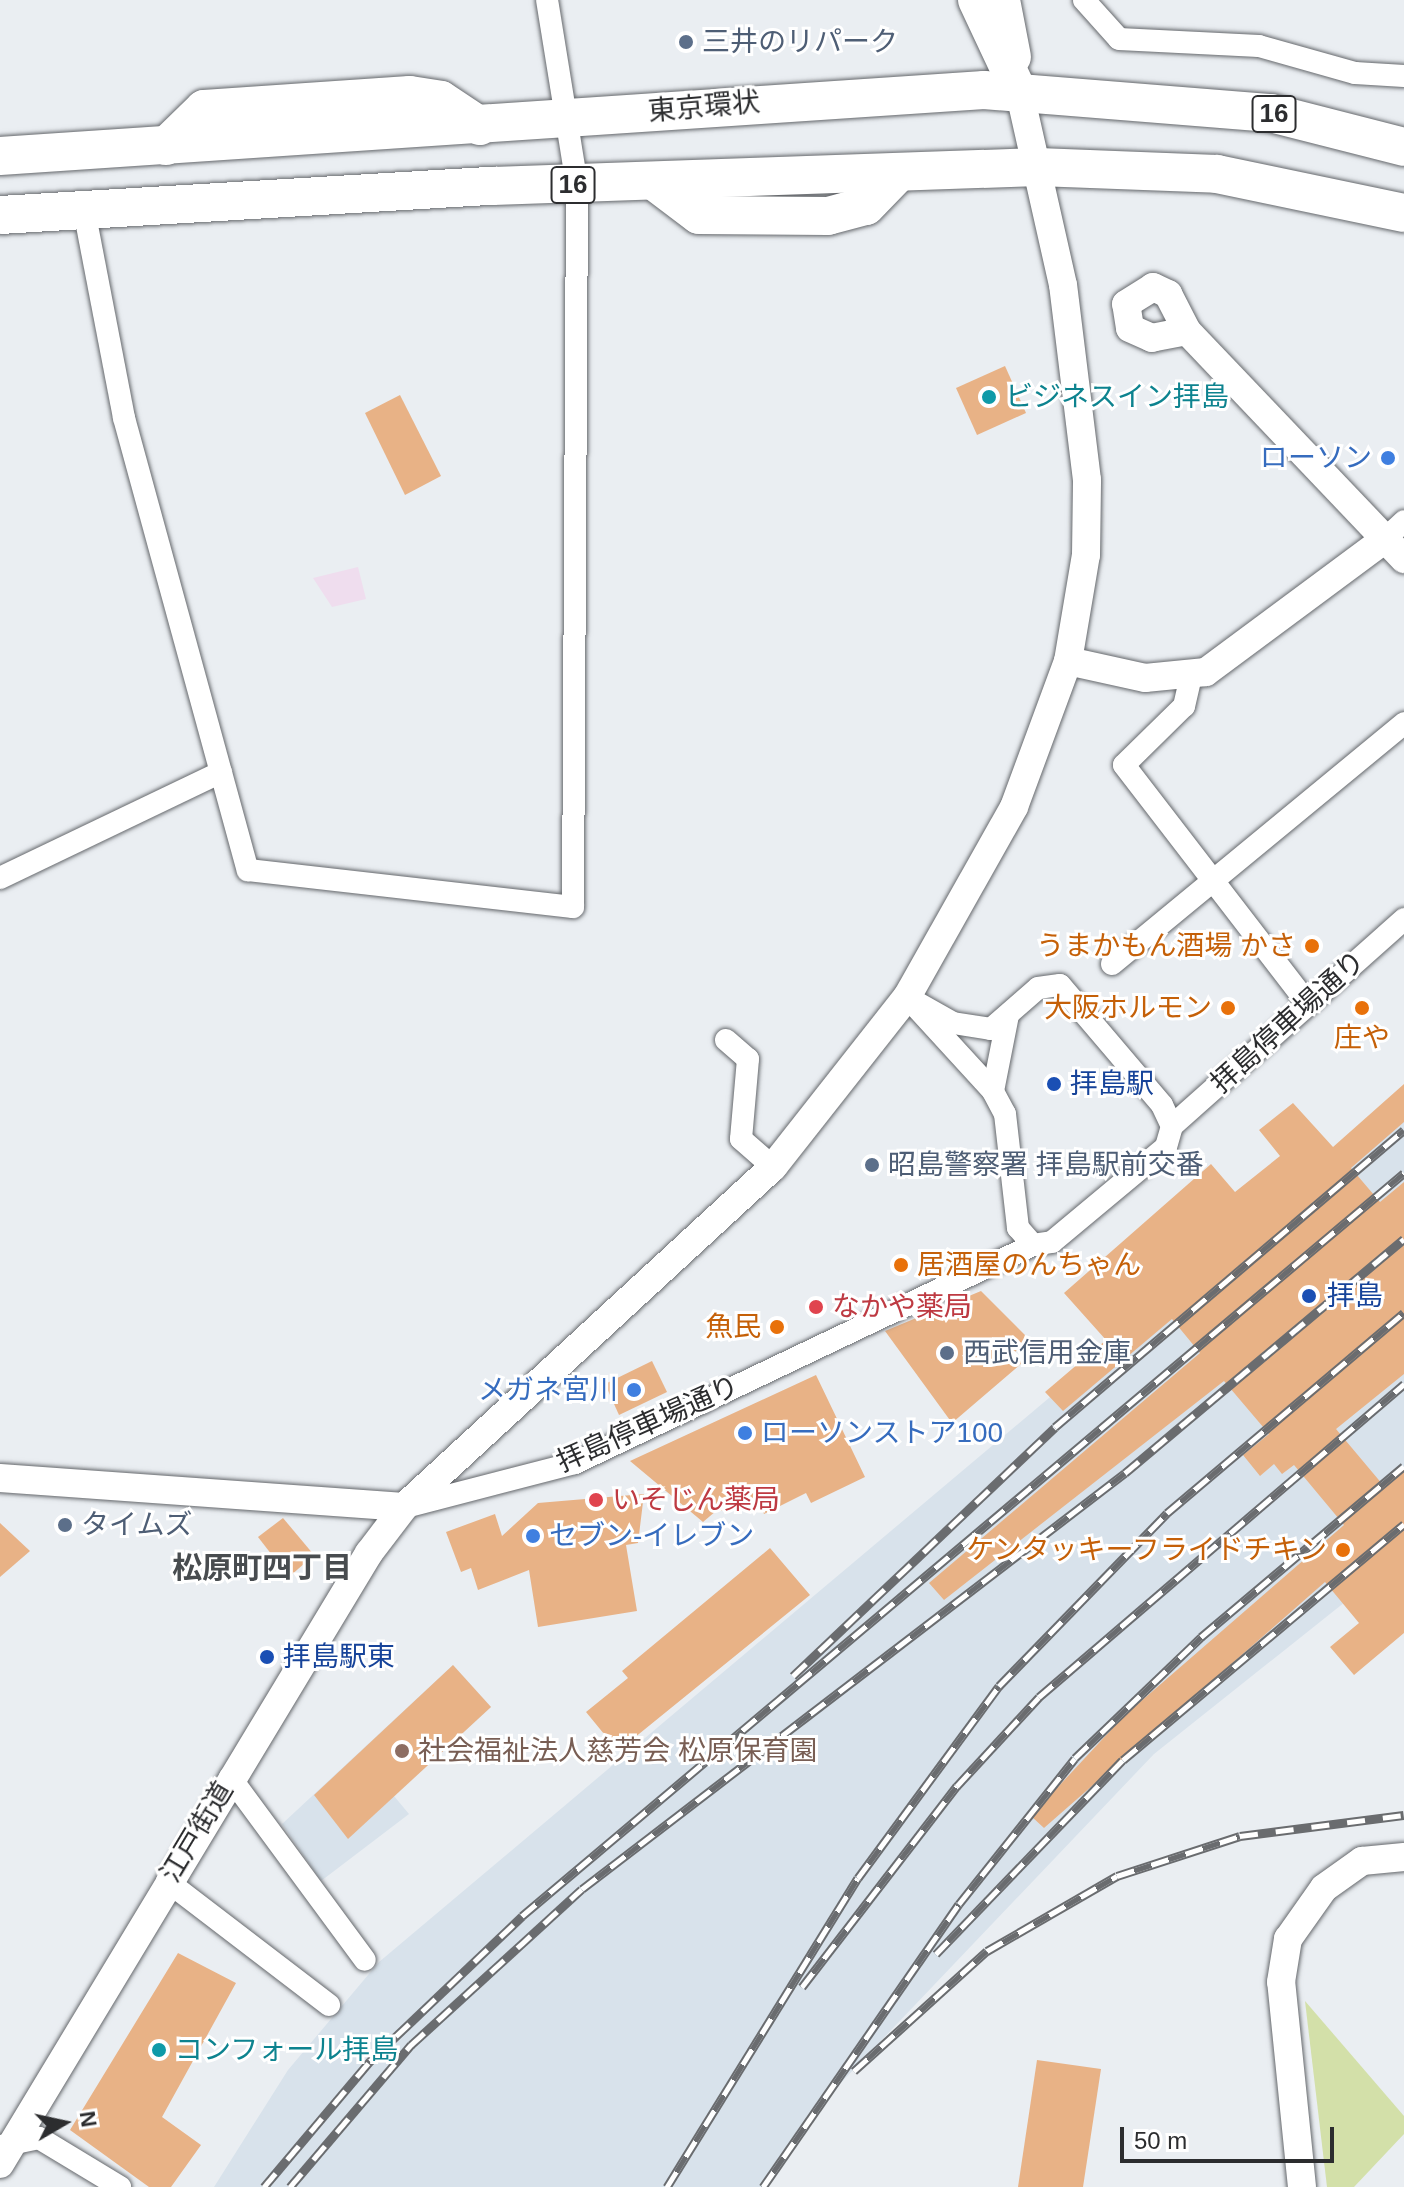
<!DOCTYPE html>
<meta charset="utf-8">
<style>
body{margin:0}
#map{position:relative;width:1404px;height:2187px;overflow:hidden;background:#eaeef2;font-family:Arial,"Noto Sans JP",sans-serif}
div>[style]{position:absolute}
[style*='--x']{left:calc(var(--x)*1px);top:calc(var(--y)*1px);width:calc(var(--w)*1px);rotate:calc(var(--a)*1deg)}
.commercial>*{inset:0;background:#efddee}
.built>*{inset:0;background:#d8e2eb}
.green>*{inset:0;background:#d3e0a9}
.building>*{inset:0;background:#e8b286}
.roads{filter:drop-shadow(0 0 2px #65686c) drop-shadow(0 0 2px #65686c)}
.minor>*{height:22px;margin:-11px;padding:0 11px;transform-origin:11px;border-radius:11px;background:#fff}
.tertiary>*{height:28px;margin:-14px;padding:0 14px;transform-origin:14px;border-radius:14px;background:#fff}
.primary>*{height:36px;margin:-18px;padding:0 18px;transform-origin:18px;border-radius:18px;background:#fff}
.trunk>*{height:38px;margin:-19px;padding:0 19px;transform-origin:19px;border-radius:19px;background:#fff}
.rail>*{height:9px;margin-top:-4.5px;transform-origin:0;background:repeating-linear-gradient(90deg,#fff 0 18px,#6a6c6f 0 36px);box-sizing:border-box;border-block:2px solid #6a6c6f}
.dots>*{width:22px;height:22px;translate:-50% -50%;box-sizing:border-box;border:4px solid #fff;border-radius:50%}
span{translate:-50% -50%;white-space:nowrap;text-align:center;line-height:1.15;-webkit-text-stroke:6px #fff;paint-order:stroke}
.shield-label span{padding:2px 6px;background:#fff;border:2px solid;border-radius:6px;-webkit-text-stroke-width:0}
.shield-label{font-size:26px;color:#2c2d2f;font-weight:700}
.service-label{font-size:28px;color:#4e5e75}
.left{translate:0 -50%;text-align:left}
.street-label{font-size:28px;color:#2c2d2f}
.culture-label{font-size:28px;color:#0d838f}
.shop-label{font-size:28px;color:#366cbe}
.right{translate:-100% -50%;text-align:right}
.food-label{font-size:28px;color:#c56008}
.transit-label{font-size:28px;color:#164399}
.health-label{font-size:28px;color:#be3a42}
.education-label{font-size:28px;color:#785e54}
.neighbourhood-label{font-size:30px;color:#484c4f;font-weight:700}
.north{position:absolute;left:24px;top:2083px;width:80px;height:80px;-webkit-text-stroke:6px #fff;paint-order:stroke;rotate:81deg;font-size:22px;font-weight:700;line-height:32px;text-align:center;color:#2c2d2f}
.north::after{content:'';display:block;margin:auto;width:28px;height:36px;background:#2c2d2f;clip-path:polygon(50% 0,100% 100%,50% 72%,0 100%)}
.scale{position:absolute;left:1120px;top:2127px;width:214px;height:36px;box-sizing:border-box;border:4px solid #2c2d2f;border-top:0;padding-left:10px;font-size:24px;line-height:28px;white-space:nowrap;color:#2c2d2f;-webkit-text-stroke:6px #fff;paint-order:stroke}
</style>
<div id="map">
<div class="commercial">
<div style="clip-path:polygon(358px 567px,366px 599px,332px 607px,313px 578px)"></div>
</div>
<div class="built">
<div style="clip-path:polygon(1404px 1099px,1404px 1555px,1154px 1754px,835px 2089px,767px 2187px,214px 2187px,288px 2070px,379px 1962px)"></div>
<div style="clip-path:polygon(453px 1665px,491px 1707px,394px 1796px,409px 1814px,321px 1881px,282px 1824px)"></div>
</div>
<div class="green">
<div style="clip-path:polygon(1305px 2001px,1404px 2116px,1404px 2134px,1354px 2187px,1327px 2187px)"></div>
</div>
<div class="building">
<div style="clip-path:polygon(1005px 366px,1026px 413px,977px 435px,956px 388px)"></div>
<div style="clip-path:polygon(400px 395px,441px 476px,405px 495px,365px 413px)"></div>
<div style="clip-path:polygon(1404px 1084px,1404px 1122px,1351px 1168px,1380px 1202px,1404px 1182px,1404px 1374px,1336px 1429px,1383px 1485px,1404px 1468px,1404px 1633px,1354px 1675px,1330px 1647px,1359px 1623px,1325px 1582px,1044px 1828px,1031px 1816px,1124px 1716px,1344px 1525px,1294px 1465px,1282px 1474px,1274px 1464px,1260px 1476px,1243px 1455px,1269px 1434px,1224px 1381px,944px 1600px,929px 1583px,1200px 1353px,1172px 1319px,1063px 1411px,1045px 1392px,1106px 1340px,1064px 1293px,1211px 1164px,1235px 1192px,1280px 1156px,1259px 1130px,1293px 1103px,1333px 1147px)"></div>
<div style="clip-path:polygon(981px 1291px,1029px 1339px,1015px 1352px,1022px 1363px,952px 1423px,885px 1331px)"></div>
<div style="clip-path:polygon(652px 1361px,667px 1392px,619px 1415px,605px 1384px)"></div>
<div style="clip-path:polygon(816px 1375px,865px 1477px,811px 1503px,806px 1493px,764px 1514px,761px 1507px,716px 1511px,703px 1522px,630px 1461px)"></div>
<div style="clip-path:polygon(644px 1494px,638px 1543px,626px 1545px,637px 1611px,538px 1627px,529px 1570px,478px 1590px,471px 1568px,461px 1572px,446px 1532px,495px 1514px,502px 1536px,538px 1503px)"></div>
<div style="clip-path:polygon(283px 1518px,314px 1555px,289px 1577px,258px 1537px)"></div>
<div style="clip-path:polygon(0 1523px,30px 1551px,0 1577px)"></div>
<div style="clip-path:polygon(770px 1548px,810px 1595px,618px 1751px,586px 1712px,628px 1678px,622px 1671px)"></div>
<div style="clip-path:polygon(453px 1665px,491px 1707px,348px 1839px,314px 1795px)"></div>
<div style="clip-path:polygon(178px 1953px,236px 1983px,162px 2117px,201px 2145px,171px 2187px,149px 2187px,70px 2130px)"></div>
<div style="clip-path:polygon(1037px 2060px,1101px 2069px,1083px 2187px,1018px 2187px)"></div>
</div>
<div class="roads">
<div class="minor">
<div style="--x:1084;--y:0;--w:52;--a:48.1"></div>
<div style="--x:1119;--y:39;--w:140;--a:2.9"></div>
<div style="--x:1259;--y:46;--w:100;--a:15.7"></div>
<div style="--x:1355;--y:73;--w:49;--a:3.5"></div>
<div style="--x:84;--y:210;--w:212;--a:79.1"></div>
<div style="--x:124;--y:418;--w:469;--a:74.7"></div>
<div style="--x:248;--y:870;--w:327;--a:6.5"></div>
<div style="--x:573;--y:907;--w:722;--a:-89.68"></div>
<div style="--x:577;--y:185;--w:187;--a:-99.2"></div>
<div style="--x:1385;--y:539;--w:26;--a:-43"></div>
<div style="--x:1191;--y:676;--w:31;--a:103"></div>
<div style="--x:1184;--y:706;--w:84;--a:135.5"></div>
<div style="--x:1124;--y:765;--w:300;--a:52.4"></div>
<div style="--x:0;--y:878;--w:245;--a:-25.6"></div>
<div style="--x:1112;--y:964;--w:379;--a:-39.5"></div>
<div style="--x:1060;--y:985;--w:157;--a:49.6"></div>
<div style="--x:1162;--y:1105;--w:23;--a:65"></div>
<div style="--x:1172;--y:1126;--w:22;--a:106"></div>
<div style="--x:1166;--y:1147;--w:148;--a:140.2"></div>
<div style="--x:1052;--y:1242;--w:19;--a:171"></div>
<div style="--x:1033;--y:1245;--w:23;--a:-131"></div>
<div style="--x:1018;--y:1228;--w:115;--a:-96.5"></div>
<div style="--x:1005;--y:1114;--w:26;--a:-118"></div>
<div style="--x:993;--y:1091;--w:127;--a:-132.5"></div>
<div style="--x:907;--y:997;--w:53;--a:29.5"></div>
<div style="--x:953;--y:1023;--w:38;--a:9"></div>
<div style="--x:991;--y:1029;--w:62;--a:-41.1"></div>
<div style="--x:1038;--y:988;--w:22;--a:-8"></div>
<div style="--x:726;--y:1040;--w:29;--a:41"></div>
<div style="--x:748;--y:1059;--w:80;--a:95"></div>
<div style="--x:741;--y:1139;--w:43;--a:41.2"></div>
<div style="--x:993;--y:1091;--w:77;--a:-78.8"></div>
<div style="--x:1172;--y:1126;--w:311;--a:-41.7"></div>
<div style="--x:405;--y:1507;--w:176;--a:-14.5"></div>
<div style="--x:575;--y:1463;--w:507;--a:-25.45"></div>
<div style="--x:230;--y:1777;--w:227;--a:53.6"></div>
<div style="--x:167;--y:1881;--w:204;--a:37.4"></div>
<div style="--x:1;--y:2146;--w:39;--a:-12"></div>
<div style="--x:39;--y:2138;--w:95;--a:31.2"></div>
</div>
<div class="tertiary">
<div style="--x:1153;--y:287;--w:17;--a:25"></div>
<div style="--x:1168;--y:294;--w:42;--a:62.8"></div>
<div style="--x:1187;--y:331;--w:36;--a:169"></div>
<div style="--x:1152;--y:338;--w:24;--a:-156"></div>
<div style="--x:1130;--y:328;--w:24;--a:-99"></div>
<div style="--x:1126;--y:304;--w:32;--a:-32"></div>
<div style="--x:1187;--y:331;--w:315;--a:46.4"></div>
<div style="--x:1068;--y:661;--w:79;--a:12.4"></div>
<div style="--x:1145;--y:678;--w:61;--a:-5.6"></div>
<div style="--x:1206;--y:672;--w:223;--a:-36.6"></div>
<div style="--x:0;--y:1478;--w:405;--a:4.1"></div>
<div style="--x:0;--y:2164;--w:714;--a:-58.87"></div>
<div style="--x:369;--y:1553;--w:58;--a:-52.7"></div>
<div style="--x:404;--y:1507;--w:502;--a:-42.66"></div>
<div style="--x:773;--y:1167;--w:216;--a:-51.8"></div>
<div style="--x:907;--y:997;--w:218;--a:-60.6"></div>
<div style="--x:1014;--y:807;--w:156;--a:-69.7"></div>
<div style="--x:1068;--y:661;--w:108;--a:-80.4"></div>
<div style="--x:1086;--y:555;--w:75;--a:-89.2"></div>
<div style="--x:1087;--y:480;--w:196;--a:-97"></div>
<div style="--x:1063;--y:285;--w:196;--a:-102.7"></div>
<div style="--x:1302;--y:2187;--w:206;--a:-95.8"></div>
<div style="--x:1281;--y:1982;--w:44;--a:-80.8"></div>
<div style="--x:1288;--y:1939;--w:62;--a:-54.8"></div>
<div style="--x:1324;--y:1888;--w:47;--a:-35.4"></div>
<div style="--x:1362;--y:1861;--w:42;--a:-5.4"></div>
</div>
<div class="primary">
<div style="--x:976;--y:0;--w:104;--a:64.9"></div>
<div style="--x:1002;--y:0;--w:58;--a:79.1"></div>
</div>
<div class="trunk">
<div style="--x:166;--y:146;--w:53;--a:-44.2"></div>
<div style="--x:204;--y:109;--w:206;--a:-3.9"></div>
<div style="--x:410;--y:95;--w:31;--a:9"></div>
<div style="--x:441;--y:100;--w:47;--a:33.7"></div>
<div style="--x:0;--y:156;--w:986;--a:-3.84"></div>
<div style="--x:984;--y:90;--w:288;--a:4.6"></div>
<div style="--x:1271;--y:113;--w:137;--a:14.3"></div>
<div style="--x:654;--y:181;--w:56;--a:37.1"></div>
<div style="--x:699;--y:215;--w:129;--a:0.4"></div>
<div style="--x:828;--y:216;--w:39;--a:-15"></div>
<div style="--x:866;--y:206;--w:47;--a:-45.9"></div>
<div style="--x:0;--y:215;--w:494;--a:-3.4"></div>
<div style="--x:493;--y:186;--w:545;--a:-2"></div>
<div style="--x:1038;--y:167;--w:179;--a:2.2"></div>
<div style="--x:1217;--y:174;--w:191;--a:11.8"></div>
</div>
</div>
<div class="rail">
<div style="--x:793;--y:1676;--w:361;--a:-43.5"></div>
<div style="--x:1055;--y:1427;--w:458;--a:-40.4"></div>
<div style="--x:936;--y:1954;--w:269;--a:-46.1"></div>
<div style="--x:1123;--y:1760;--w:367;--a:-40"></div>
<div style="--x:802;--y:1987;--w:254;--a:-52.4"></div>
<div style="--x:957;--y:1786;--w:121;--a:-47.3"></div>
<div style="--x:1039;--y:1697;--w:481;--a:-40.6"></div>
<div style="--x:854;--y:2071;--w:179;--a:-42.1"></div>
<div style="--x:987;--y:1951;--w:150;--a:-30"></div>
<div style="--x:1117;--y:1876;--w:129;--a:-18"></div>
<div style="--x:1240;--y:1836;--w:165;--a:-7.3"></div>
<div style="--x:264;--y:2187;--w:165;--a:-49.9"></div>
<div style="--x:370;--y:2061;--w:210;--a:-43.6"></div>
<div style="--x:522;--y:1916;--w:1153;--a:-40.11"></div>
<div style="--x:290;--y:2187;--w:187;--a:-49.6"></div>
<div style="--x:411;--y:2045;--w:231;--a:-42.4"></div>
<div style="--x:582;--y:1889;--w:684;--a:-37.46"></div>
<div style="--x:1125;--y:1473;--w:364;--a:-40"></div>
<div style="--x:667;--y:2187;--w:363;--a:-58.3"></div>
<div style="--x:858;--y:1878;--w:238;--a:-53.7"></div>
<div style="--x:999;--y:1686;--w:241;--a:-45.8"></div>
<div style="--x:1167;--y:1513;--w:310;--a:-40.2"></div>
<div style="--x:763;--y:2187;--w:344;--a:-55.3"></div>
<div style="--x:959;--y:1904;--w:186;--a:-51.5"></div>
<div style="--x:1075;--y:1758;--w:175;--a:-43.8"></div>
<div style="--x:1201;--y:1637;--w:265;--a:-40.1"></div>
</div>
<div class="dots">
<div style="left:686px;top:42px;background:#5c6f8a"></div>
<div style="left:989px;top:397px;background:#0f9aa8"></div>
<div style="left:1388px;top:458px;background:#3f7fe0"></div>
<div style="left:1312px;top:946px;background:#e8710a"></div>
<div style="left:1228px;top:1008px;background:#e8710a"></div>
<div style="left:1362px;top:1008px;background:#e8710a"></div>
<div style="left:1054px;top:1084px;background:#1a4fb4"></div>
<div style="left:872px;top:1165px;background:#5c6f8a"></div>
<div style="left:901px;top:1265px;background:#e8710a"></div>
<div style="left:1309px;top:1296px;background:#1a4fb4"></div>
<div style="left:816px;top:1307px;background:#e0444e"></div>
<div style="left:777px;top:1327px;background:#e8710a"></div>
<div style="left:947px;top:1353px;background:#5c6f8a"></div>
<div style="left:634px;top:1390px;background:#3f7fe0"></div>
<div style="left:745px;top:1433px;background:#3f7fe0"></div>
<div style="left:596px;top:1500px;background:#e0444e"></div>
<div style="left:65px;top:1525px;background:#5c6f8a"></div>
<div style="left:533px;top:1536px;background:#3f7fe0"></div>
<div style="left:1343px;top:1550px;background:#e8710a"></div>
<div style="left:267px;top:1657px;background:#1a4fb4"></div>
<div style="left:402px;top:1751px;background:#8d6e63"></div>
<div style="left:159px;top:2050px;background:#0f9aa8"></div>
</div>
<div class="shield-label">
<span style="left:1274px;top:114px">16</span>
<span style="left:573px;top:185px">16</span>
</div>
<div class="service-label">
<span class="left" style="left:702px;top:42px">三井のリパーク</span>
<span class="left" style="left:888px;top:1165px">昭島警察署 拝島駅前交番</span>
<span class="left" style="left:963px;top:1353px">西武信用金庫</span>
<span class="left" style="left:81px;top:1525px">タイムズ</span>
</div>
<div class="street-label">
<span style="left:704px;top:107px;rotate:-5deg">東京環状</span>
<span style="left:1288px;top:1022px;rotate:-42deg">拝島停車場通り</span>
<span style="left:648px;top:1424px;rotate:-24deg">拝島停車場通り</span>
<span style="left:197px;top:1832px;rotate:-59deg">江戸街道</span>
</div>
<div class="culture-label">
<span class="left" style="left:1005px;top:397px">ビジネスイン拝島</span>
<span class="left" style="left:175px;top:2050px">コンフォール拝島</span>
</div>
<div class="shop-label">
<span class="right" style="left:1372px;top:458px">ローソン</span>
<span class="right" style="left:618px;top:1390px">メガネ宮川</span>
<span class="left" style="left:761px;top:1433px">ローソンストア100</span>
<span class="left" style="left:549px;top:1536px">セブン-イレブン</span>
</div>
<div class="food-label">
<span class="right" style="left:1296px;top:946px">うまかもん酒場 かさ</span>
<span class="right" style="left:1212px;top:1008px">大阪ホルモン</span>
<span style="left:1362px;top:1038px">庄や</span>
<span class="left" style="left:917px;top:1265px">居酒屋のんちゃん</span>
<span class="right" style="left:761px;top:1327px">魚民</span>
<span class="right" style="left:1327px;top:1550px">ケンタッキーフライドチキン</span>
</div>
<div class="transit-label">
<span class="left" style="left:1070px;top:1084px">拝島駅</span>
<span class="left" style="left:1327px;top:1296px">拝島</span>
<span class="left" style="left:283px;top:1657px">拝島駅東</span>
</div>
<div class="health-label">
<span class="left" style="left:832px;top:1307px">なかや薬局</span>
<span class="left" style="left:612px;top:1500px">いそじん薬局</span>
</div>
<div class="education-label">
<span class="left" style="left:418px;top:1751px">社会福祉法人慈芳会 松原保育園</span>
</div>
<div class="neighbourhood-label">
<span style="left:262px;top:1568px">松原町四丁目</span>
</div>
<div class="north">N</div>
<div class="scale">50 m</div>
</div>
